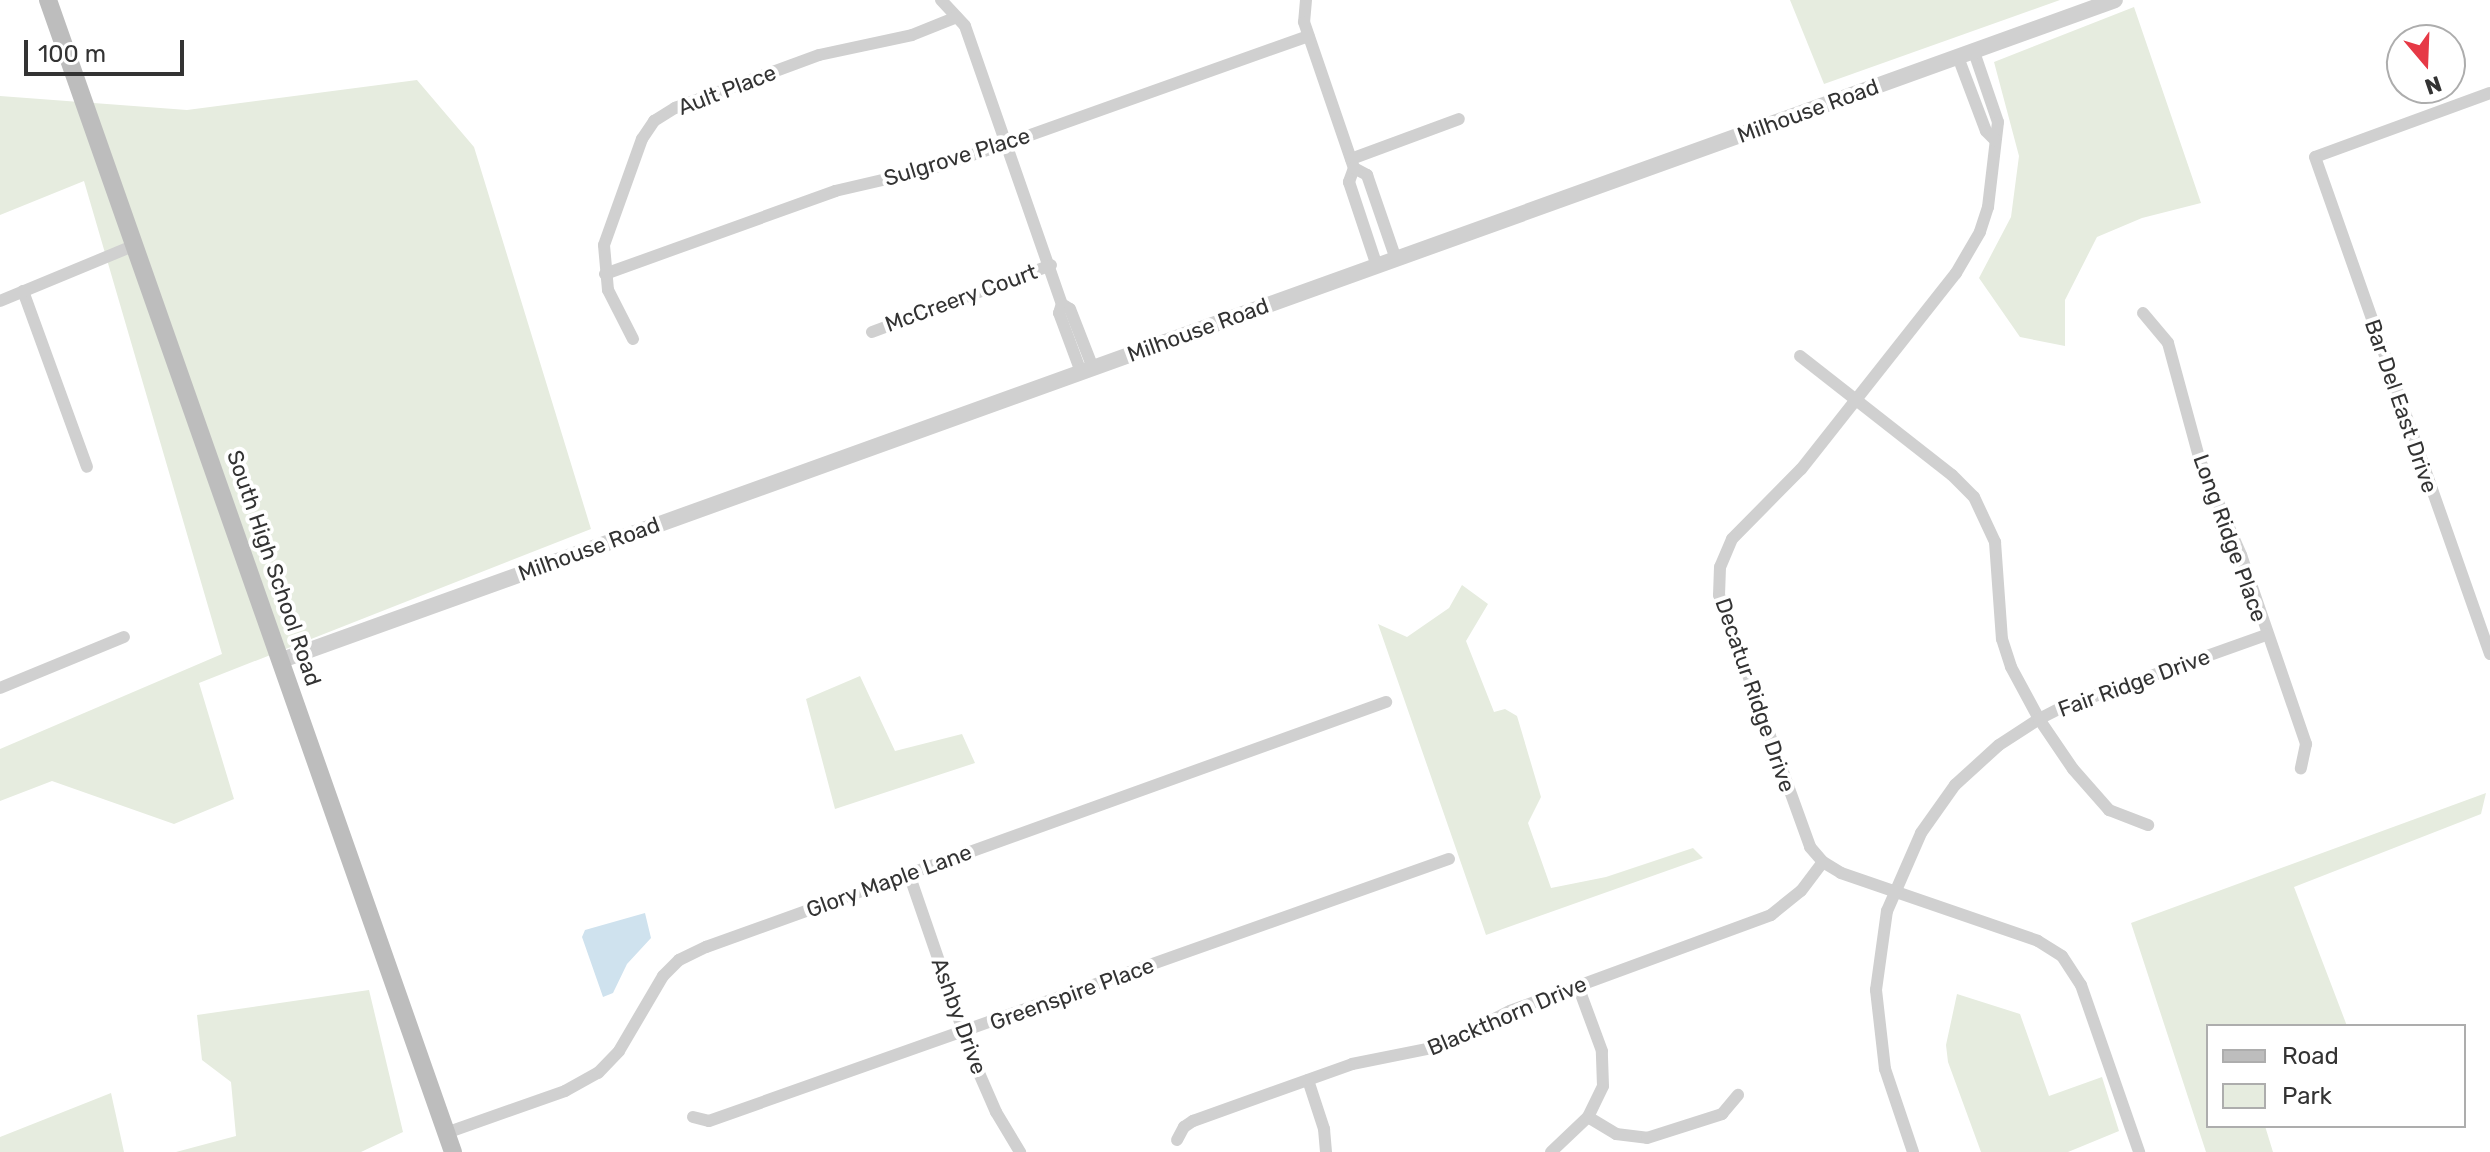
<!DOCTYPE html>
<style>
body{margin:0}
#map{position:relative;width:2490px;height:1152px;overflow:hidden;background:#fff;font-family:Rubik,sans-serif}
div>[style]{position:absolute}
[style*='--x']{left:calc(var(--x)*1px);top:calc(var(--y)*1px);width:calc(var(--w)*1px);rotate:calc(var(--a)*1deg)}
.green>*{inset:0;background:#e6ecdf}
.water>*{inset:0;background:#cfe2ee}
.minor>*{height:12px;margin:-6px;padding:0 6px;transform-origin:6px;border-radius:6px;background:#d0d0d0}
.tertiary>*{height:16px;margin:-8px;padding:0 8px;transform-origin:8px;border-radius:8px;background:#d0d0d0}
.secondary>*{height:18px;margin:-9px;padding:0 9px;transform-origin:9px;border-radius:9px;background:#bdbdbd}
span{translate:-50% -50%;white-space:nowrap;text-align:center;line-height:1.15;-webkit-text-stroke:8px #fff;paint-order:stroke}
.street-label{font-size:22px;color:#333}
.legend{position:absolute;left:2206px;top:1024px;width:260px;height:104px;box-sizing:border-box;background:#fff;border:2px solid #adadad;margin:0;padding:10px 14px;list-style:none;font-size:24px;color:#333}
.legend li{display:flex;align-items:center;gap:16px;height:40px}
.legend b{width:40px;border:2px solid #adadad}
.north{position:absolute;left:2386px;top:24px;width:80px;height:80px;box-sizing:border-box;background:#fff;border:2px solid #adadad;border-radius:50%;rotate:161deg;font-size:22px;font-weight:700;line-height:32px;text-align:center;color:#333}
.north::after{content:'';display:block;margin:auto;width:28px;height:36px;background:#e63946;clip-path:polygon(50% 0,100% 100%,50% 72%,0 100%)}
.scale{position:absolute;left:24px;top:40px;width:160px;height:36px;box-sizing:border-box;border:4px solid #333;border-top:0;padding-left:10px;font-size:24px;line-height:28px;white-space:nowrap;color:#333;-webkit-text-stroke:6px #fff;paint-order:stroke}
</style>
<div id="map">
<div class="green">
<div style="clip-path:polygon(1790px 0,2060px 0,1824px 84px)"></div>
<div style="clip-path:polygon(2134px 7px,2201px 203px,2142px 218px,2097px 237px,2065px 300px,2065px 346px,2020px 337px,1979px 278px,2011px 217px,2019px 156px,1994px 62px)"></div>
<div style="clip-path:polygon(417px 80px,474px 147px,591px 529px,199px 683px,234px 799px,174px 824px,52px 781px,0 801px,0 749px,222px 654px,84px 181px,0 215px,0 96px,187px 110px)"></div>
<div style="clip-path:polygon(1462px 585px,1488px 604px,1466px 641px,1494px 712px,1505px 709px,1517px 716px,1541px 797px,1528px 823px,1551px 888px,1606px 877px,1693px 848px,1703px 858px,1486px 935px,1378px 624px,1407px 637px,1449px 608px)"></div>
<div style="clip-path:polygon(860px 676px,895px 751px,962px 734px,975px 763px,835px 809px,806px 699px)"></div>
<div style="clip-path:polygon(2486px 793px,2481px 814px,2294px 887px,2347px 1026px,2208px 1026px,2208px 1126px,2265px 1126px,2273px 1152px,2206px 1152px,2131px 923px)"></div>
<div style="clip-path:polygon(369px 990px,403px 1132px,361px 1152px,176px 1152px,236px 1136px,231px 1082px,202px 1060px,197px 1015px)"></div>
<div style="clip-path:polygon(1957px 994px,2020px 1014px,2049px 1096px,2102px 1077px,2119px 1131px,2068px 1152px,1981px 1152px,1948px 1062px,1946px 1045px)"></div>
<div style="clip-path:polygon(111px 1093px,124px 1152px,0 1152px,0 1137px)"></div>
</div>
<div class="water">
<div style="clip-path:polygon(645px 913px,651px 938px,627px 964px,613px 993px,603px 997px,582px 937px,585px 930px)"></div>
</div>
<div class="minor">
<div style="--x:941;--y:0;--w:35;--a:47"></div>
<div style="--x:965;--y:26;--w:294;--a:70.8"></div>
<div style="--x:1306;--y:0;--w:22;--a:95"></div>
<div style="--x:1304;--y:22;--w:154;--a:71.1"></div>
<div style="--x:1354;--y:168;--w:15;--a:110"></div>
<div style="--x:1349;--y:182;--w:89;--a:71.6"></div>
<div style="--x:1974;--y:52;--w:74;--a:71.1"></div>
<div style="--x:1998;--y:122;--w:86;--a:96.7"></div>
<div style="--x:1988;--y:207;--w:26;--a:108"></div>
<div style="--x:1980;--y:232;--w:48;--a:120.3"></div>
<div style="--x:1956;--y:273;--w:250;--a:128.3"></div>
<div style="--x:1801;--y:469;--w:98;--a:134.6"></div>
<div style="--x:1732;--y:539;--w:30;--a:113"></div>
<div style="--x:1720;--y:567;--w:28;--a:92"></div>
<div style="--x:1719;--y:595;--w:268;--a:70.1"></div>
<div style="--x:1810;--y:847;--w:20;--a:49"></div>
<div style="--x:1823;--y:862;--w:21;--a:31"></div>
<div style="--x:1841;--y:873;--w:208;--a:19"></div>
<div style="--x:2038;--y:941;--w:28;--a:32"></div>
<div style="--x:2062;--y:956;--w:35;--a:57"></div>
<div style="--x:2081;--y:985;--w:177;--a:70.8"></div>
<div style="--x:1958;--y:57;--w:79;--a:69.3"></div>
<div style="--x:1986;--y:131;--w:13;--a:45"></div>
<div style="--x:2490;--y:93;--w:186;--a:159.9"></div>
<div style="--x:2315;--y:157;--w:527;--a:70.6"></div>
<div style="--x:1351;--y:159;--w:115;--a:-20.3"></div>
<div style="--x:1354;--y:168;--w:15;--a:28"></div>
<div style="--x:1367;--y:175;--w:89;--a:71"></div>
<div style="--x:605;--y:274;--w:245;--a:-19.8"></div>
<div style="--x:835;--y:191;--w:98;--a:-13"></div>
<div style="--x:930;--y:169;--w:82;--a:-18.4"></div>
<div style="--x:1008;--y:143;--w:319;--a:-19.6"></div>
<div style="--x:23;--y:291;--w:187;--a:70"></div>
<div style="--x:0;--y:301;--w:146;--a:-22.5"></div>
<div style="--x:2143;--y:313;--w:39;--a:50"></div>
<div style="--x:2168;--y:343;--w:122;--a:74.8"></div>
<div style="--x:2200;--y:461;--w:103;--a:66.4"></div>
<div style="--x:2241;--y:555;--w:200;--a:71"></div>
<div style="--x:2306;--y:744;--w:25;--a:102"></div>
<div style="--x:872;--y:332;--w:191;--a:-20.5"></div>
<div style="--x:633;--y:339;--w:55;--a:-117"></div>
<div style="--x:608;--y:290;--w:45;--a:-95.1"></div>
<div style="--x:604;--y:245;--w:113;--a:-70.3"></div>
<div style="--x:642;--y:139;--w:22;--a:-56"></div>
<div style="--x:654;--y:121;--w:25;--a:-32"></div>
<div style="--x:675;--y:108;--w:153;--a:-20.2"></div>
<div style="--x:819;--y:55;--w:95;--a:-12.1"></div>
<div style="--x:912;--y:35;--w:48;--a:-21.8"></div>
<div style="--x:1800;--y:356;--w:193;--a:38.1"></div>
<div style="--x:1952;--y:475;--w:31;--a:45"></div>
<div style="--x:1974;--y:497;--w:50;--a:65"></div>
<div style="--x:1995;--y:542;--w:97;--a:85.9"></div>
<div style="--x:2002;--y:639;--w:29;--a:72"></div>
<div style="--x:2011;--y:667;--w:59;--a:61.7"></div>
<div style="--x:2039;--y:719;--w:60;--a:55.8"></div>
<div style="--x:2073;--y:769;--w:55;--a:48.7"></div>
<div style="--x:2109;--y:810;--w:42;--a:21"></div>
<div style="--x:1081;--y:372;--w:63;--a:-110.4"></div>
<div style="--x:1059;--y:313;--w:9;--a:-72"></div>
<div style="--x:1062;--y:304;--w:9;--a:32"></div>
<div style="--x:1070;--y:309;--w:63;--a:68.7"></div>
<div style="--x:0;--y:688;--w:134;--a:-22.4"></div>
<div style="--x:909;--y:874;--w:194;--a:71"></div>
<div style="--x:972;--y:1057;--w:60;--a:66.4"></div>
<div style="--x:996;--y:1112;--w:47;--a:59"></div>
<div style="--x:1308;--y:1080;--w:52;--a:71.9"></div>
<div style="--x:1324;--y:1129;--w:23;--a:85"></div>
<div style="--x:693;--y:1117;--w:16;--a:14"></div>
<div style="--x:709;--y:1121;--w:785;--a:-19.5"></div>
<div style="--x:1588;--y:1117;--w:33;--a:31"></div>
<div style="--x:1616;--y:1134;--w:31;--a:7"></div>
<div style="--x:1647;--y:1138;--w:79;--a:-17.7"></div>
<div style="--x:1722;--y:1114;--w:25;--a:-50"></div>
<div style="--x:446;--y:1133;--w:126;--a:-19.4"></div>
<div style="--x:565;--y:1091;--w:38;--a:-29"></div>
<div style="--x:598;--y:1073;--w:30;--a:-46"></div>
<div style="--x:619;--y:1051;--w:87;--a:-59.6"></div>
<div style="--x:663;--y:976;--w:23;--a:-45"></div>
<div style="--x:679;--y:960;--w:30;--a:-26"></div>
<div style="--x:706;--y:947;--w:723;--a:-19.81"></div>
<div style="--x:1177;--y:1140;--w:15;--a:-62"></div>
<div style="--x:1184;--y:1127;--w:11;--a:-34"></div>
<div style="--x:1193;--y:1121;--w:169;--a:-19.7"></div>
<div style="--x:1352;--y:1064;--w:91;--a:-11.4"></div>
<div style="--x:1441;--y:1046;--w:77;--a:-26.9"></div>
<div style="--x:1510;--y:1011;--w:278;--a:-20.2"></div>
<div style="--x:1771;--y:915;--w:38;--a:-39"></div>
<div style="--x:1801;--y:891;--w:36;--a:-53"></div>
<div style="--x:1551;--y:1152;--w:51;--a:-43.4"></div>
<div style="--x:1588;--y:1117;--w:34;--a:-64"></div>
<div style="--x:1603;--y:1086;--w:35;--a:-92"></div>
<div style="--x:1602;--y:1051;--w:69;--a:-110.3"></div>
<div style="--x:1913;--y:1152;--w:88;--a:-108.6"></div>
<div style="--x:1885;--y:1069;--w:80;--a:-96.5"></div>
<div style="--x:1876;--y:990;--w:80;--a:-82.1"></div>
<div style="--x:1887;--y:911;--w:85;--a:-66.4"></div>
<div style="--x:1921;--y:833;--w:59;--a:-54.7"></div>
<div style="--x:1955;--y:785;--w:59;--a:-42.3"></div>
<div style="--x:1999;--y:745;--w:48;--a:-33"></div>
<div style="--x:2039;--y:719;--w:25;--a:-27"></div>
<div style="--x:2061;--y:708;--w:218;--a:-19.6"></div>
</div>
<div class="tertiary">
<div style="--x:282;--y:660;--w:1948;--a:-19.8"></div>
</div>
<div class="secondary">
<div style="--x:48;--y:0;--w:1221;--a:70.63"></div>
</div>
<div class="street-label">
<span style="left:727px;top:90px;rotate:-21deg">Ault Place</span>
<span style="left:1808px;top:111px;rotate:-20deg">Milhouse Road</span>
<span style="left:957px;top:157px;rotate:-17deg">Sulgrove Place</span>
<span style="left:961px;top:298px;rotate:-20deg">McCreery Court</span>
<span style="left:1198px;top:330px;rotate:-20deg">Milhouse Road</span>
<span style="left:2401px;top:406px;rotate:71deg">Bar Del East Drive</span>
<span style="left:2230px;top:538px;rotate:70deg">Long Ridge Place</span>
<span style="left:589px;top:549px;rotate:-20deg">Milhouse Road</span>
<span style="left:274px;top:568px;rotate:71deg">South High School Road</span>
<span style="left:2134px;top:683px;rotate:-20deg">Fair Ridge Drive</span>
<span style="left:1755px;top:695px;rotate:71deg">Decatur Ridge Drive</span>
<span style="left:889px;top:881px;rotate:-20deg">Glory Maple Lane</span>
<span style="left:1072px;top:994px;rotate:-20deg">Greenspire Place</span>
<span style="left:959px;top:1016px;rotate:70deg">Ashby Drive</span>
<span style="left:1507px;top:1016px;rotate:-23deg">Blackthorn Drive</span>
</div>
<ul class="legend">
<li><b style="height:10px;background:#bdbdbd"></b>Road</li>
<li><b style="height:22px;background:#e6ecdf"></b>Park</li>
</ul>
<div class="north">N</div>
<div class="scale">100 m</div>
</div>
